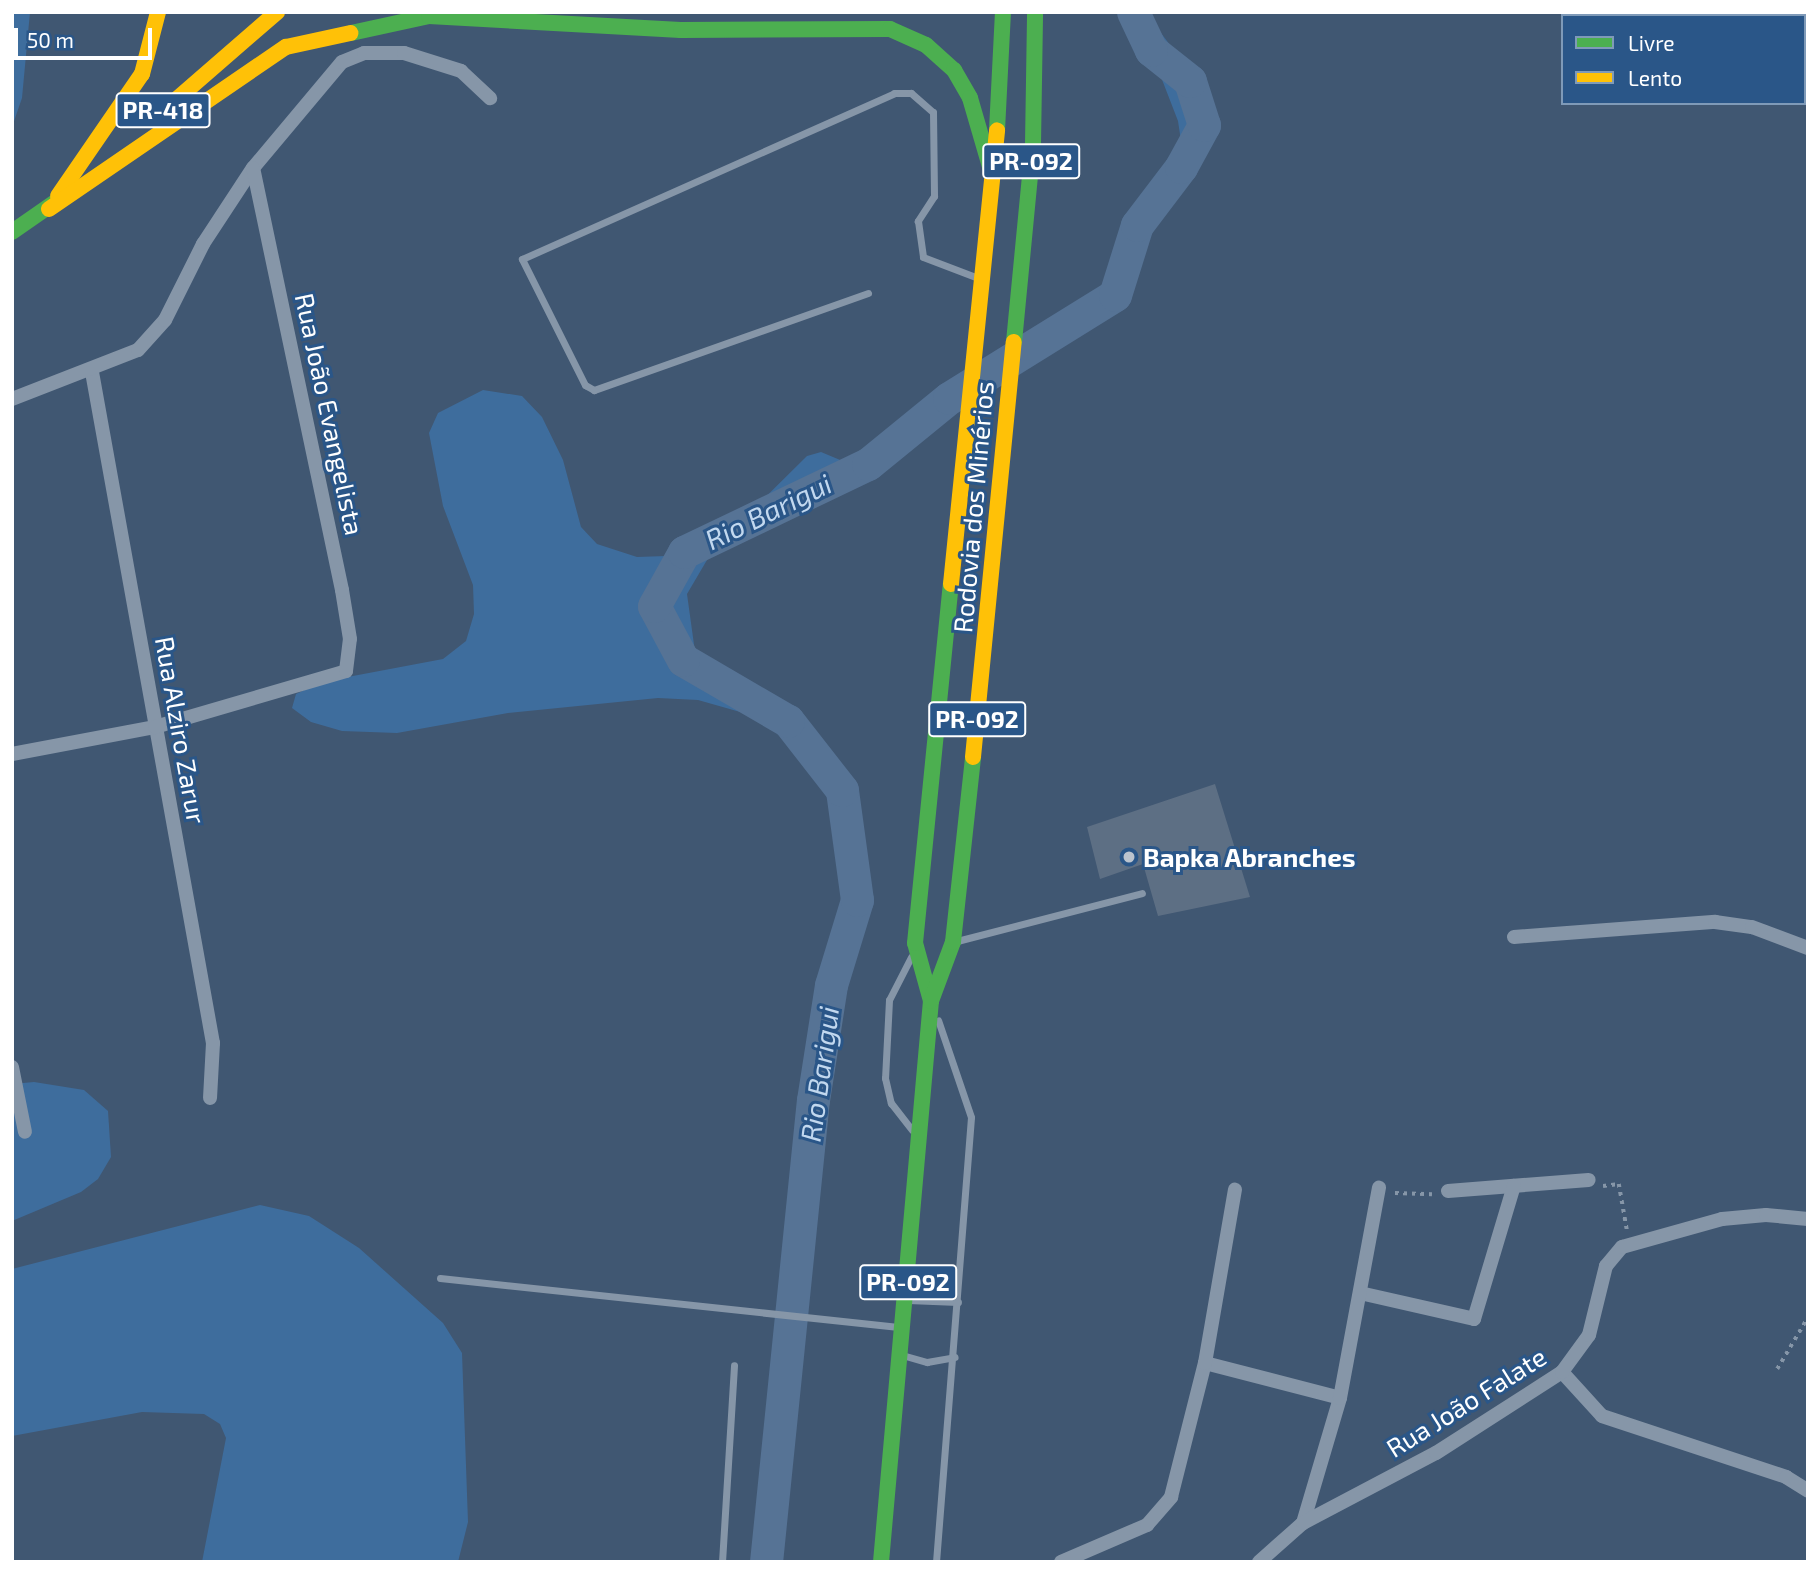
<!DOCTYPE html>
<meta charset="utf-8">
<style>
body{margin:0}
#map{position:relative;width:1820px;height:1574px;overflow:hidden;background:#405772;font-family:"Exo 2",sans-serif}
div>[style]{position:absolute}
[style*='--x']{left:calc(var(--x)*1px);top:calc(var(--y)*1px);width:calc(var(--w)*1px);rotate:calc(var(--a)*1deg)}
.green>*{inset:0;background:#3e6d9d}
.river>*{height:33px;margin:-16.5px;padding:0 16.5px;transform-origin:16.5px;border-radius:16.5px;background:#567395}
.building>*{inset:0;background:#5d6f84}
.path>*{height:3.5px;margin-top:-1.75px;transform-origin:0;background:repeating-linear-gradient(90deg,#8696a8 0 3.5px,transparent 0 8.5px)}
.lane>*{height:7px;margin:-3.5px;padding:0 3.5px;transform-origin:3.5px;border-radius:3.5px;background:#8696a8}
.street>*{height:14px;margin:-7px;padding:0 7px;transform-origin:7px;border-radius:7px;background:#8696a8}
.fast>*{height:16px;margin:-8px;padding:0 8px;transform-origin:8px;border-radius:8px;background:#4caf50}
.slow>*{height:16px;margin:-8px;padding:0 8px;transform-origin:8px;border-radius:8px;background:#ffc107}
.dots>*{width:19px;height:19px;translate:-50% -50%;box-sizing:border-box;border:4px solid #2a5688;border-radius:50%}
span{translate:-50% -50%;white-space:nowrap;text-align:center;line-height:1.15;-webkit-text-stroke:6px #2a5688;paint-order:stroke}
.shield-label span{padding:2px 5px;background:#2a5688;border:2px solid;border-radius:5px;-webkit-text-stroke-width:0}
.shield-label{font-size:24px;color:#fff;font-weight:700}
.street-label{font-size:26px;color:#fff}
.poi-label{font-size:26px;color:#fff;font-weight:700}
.left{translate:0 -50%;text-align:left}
.water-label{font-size:28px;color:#c2d8ef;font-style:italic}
.frame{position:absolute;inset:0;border:14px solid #fff;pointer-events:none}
.legend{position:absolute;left:1561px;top:14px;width:245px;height:91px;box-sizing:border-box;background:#2a5688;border:2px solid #7f9ab8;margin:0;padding:9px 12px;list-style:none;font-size:21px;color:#fff}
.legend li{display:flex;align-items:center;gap:14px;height:35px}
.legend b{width:35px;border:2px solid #7f9ab8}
.scale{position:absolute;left:14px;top:28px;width:138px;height:32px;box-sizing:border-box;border:4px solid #fff;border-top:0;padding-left:9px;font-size:21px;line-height:24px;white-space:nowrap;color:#fff;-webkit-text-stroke:5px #2a5688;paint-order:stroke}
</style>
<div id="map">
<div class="green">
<div style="clip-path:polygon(12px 12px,30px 12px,22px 98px,12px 127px)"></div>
<div style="clip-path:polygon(1119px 12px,1145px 12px,1198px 82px,1205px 123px,1184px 161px,1178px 121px,1161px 77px,1123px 26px)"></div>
<div style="clip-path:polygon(483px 390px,522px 396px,542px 417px,563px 460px,581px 527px,597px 544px,637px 557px,666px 556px,723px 539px,807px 456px,821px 452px,845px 462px,858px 482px,717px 543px,687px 594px,696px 659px,801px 722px,807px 731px,698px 700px,658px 698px,508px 713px,397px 733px,342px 731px,311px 722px,292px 708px,296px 694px,321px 682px,443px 659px,466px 641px,474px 614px,473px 585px,443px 506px,429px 433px,438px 413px)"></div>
<div style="clip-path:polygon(34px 1082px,84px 1090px,108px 1111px,111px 1157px,98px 1179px,81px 1192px,12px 1221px,12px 1084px)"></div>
<div style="clip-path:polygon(260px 1205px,309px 1216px,359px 1248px,443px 1323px,462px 1353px,468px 1522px,458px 1562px,202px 1562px,226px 1438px,220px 1424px,204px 1414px,142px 1412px,12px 1436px,12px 1269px)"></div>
</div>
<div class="river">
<div style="--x:766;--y:1562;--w:464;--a:-84.2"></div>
<div style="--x:813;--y:1100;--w:116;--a:-81.1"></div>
<div style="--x:831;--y:985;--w:89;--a:-73"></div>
<div style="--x:857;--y:900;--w:111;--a:-97.8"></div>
<div style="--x:842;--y:790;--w:88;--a:-128"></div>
<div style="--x:788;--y:721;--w:121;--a:-149.8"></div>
<div style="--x:683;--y:660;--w:61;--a:-118.2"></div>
<div style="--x:654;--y:606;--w:62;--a:-60.9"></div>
<div style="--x:684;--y:552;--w:204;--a:-25.6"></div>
<div style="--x:868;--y:464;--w:104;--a:-39.2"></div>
<div style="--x:949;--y:398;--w:195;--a:-31.8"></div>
<div style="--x:1115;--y:295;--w:73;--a:-72.6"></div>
<div style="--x:1137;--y:225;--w:73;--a:-52.8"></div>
<div style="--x:1181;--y:167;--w:48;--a:-61.3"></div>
<div style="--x:1204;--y:125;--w:46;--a:-107.7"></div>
<div style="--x:1190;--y:81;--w:50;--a:-141.5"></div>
<div style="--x:1151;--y:50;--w:42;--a:-115.3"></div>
</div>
<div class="building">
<div style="clip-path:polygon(1215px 784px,1250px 897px,1158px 916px,1143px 864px,1100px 879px,1087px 827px)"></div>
</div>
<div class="path">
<div style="--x:1603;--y:1186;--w:16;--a:-7"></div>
<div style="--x:1619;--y:1184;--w:47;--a:80.1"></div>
<div style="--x:1395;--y:1193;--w:37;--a:2"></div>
<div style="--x:1777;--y:1369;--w:61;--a:-59.2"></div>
</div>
<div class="lane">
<div style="--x:868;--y:293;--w:291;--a:160.5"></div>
<div style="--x:594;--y:390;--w:10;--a:-151"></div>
<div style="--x:585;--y:385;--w:141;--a:-116.6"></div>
<div style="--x:522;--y:259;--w:407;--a:-24"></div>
<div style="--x:894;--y:93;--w:17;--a:0"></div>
<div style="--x:911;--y:93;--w:29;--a:41"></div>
<div style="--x:933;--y:112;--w:84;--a:89.3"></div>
<div style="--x:934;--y:196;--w:30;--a:123"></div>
<div style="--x:918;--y:221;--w:36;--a:82"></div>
<div style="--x:923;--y:257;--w:59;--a:20.9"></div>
<div style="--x:957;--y:941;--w:191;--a:-14.5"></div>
<div style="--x:911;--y:957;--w:48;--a:117.1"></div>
<div style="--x:889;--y:1000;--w:78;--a:92.9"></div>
<div style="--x:885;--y:1078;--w:26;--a:77"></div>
<div style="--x:891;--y:1103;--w:34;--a:52"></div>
<div style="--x:440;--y:1278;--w:461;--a:6.1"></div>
<div style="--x:908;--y:1300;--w:50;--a:2.3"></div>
<div style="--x:902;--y:1355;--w:26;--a:16"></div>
<div style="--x:927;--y:1362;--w:28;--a:-10"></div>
<div style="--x:722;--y:1562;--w:197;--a:-86.5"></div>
<div style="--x:936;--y:1562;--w:446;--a:-85.5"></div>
<div style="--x:971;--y:1117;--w:102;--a:-108.8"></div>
</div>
<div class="street">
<div style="--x:92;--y:372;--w:682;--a:79.78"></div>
<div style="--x:213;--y:1043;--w:55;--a:93.1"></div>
<div style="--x:12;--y:399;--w:135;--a:-21.3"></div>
<div style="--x:138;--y:350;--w:40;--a:-48"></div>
<div style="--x:165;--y:320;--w:85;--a:-63.4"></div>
<div style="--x:203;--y:244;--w:91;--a:-56.7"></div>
<div style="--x:253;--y:168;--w:138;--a:-50"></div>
<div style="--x:342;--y:62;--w:24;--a:-22"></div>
<div style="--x:364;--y:53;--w:40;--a:0"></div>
<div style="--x:404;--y:53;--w:60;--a:17.5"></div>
<div style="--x:461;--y:71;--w:40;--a:43"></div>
<div style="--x:12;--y:754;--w:146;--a:-10.7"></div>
<div style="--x:155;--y:727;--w:199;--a:-16.3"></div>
<div style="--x:346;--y:671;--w:32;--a:-83"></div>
<div style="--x:350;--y:639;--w:50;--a:-99.3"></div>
<div style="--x:342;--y:590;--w:431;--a:-101.9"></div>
<div style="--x:1514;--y:937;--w:202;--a:-4.3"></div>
<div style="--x:1715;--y:922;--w:37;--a:8"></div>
<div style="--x:1752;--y:927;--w:60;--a:20.6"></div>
<div style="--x:12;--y:1067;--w:66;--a:78.7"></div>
<div style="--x:1448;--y:1191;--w:141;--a:-4.5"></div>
<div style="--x:1360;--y:1293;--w:117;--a:12.8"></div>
<div style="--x:1474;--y:1319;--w:139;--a:-73.3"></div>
<div style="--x:1205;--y:1363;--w:139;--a:14.5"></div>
<div style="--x:1562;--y:1372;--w:59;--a:47.7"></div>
<div style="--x:1602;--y:1416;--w:194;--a:18.3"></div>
<div style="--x:1786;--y:1477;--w:26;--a:32"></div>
<div style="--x:1303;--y:1523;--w:130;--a:-73.5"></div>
<div style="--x:1340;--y:1398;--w:214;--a:-79.5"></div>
<div style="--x:1061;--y:1562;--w:94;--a:-23.3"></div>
<div style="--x:1147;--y:1525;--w:37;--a:-49"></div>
<div style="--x:1171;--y:1497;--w:138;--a:-75.8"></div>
<div style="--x:1205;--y:1363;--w:176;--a:-80.2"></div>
<div style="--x:1259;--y:1562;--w:59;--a:-41.6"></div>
<div style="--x:1303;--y:1523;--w:150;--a:-27.8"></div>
<div style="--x:1436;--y:1453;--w:150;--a:-32.7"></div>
<div style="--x:1562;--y:1372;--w:46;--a:-53.9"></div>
<div style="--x:1589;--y:1335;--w:71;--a:-76.2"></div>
<div style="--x:1606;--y:1266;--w:25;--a:-50"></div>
<div style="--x:1622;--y:1247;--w:104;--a:-15.6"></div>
<div style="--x:1722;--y:1219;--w:44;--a:-5.2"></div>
<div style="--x:1766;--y:1215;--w:42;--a:5.4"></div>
</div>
<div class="fast">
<div style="--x:351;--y:33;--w:80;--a:-12.3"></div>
<div style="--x:429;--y:16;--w:252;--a:3.2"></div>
<div style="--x:681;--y:30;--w:209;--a:-0.3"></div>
<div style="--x:890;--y:29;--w:39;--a:24"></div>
<div style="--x:926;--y:45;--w:38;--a:42"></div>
<div style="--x:954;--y:70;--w:32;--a:60"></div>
<div style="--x:970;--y:98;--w:72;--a:73.8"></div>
<div style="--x:997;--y:130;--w:118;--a:-87.1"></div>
<div style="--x:12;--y:232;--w:60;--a:-34.8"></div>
<div style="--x:1014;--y:342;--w:199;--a:-84.5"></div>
<div style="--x:1033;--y:144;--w:132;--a:-89.1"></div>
<div style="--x:931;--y:1001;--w:60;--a:-105.4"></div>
<div style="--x:915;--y:943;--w:361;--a:-84.3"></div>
<div style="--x:881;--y:1562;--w:563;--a:-84.91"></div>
<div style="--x:931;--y:1001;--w:63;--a:-69.6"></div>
<div style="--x:953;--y:942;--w:186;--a:-83.8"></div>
</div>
<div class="slow">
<div style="--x:170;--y:105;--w:142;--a:-41"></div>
<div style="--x:58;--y:196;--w:148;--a:-55.5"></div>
<div style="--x:142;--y:74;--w:64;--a:-75.5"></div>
<div style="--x:49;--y:209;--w:287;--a:-34.4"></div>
<div style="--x:286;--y:47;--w:66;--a:-12.2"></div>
<div style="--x:951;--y:584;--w:456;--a:-84.2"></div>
<div style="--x:973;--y:757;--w:417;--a:-84.4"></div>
</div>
<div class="dots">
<div style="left:1129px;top:857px;background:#bcc4ce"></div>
</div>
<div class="shield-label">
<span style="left:163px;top:110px">PR-418</span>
<span style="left:1031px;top:161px">PR-092</span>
<span style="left:977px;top:719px">PR-092</span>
<span style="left:908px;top:1282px">PR-092</span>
</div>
<div class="street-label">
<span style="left:330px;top:414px;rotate:78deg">Rua João Evangelista</span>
<span style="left:973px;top:507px;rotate:-85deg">Rodovia dos Minérios</span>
<span style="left:181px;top:730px;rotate:80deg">Rua Alziro Zarur</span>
<span style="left:1466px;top:1402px;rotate:-32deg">Rua João Falate</span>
</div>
<div class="poi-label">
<span class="left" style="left:1143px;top:857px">Bapka Abranches</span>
</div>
<div class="water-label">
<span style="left:768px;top:511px;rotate:-26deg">Rio Barigui</span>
<span style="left:819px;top:1074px;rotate:-82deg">Rio Barigui</span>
</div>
<div class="frame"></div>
<ul class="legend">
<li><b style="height:9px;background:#4caf50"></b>Livre</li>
<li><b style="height:9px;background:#ffc107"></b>Lento</li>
</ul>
<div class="scale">50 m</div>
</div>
